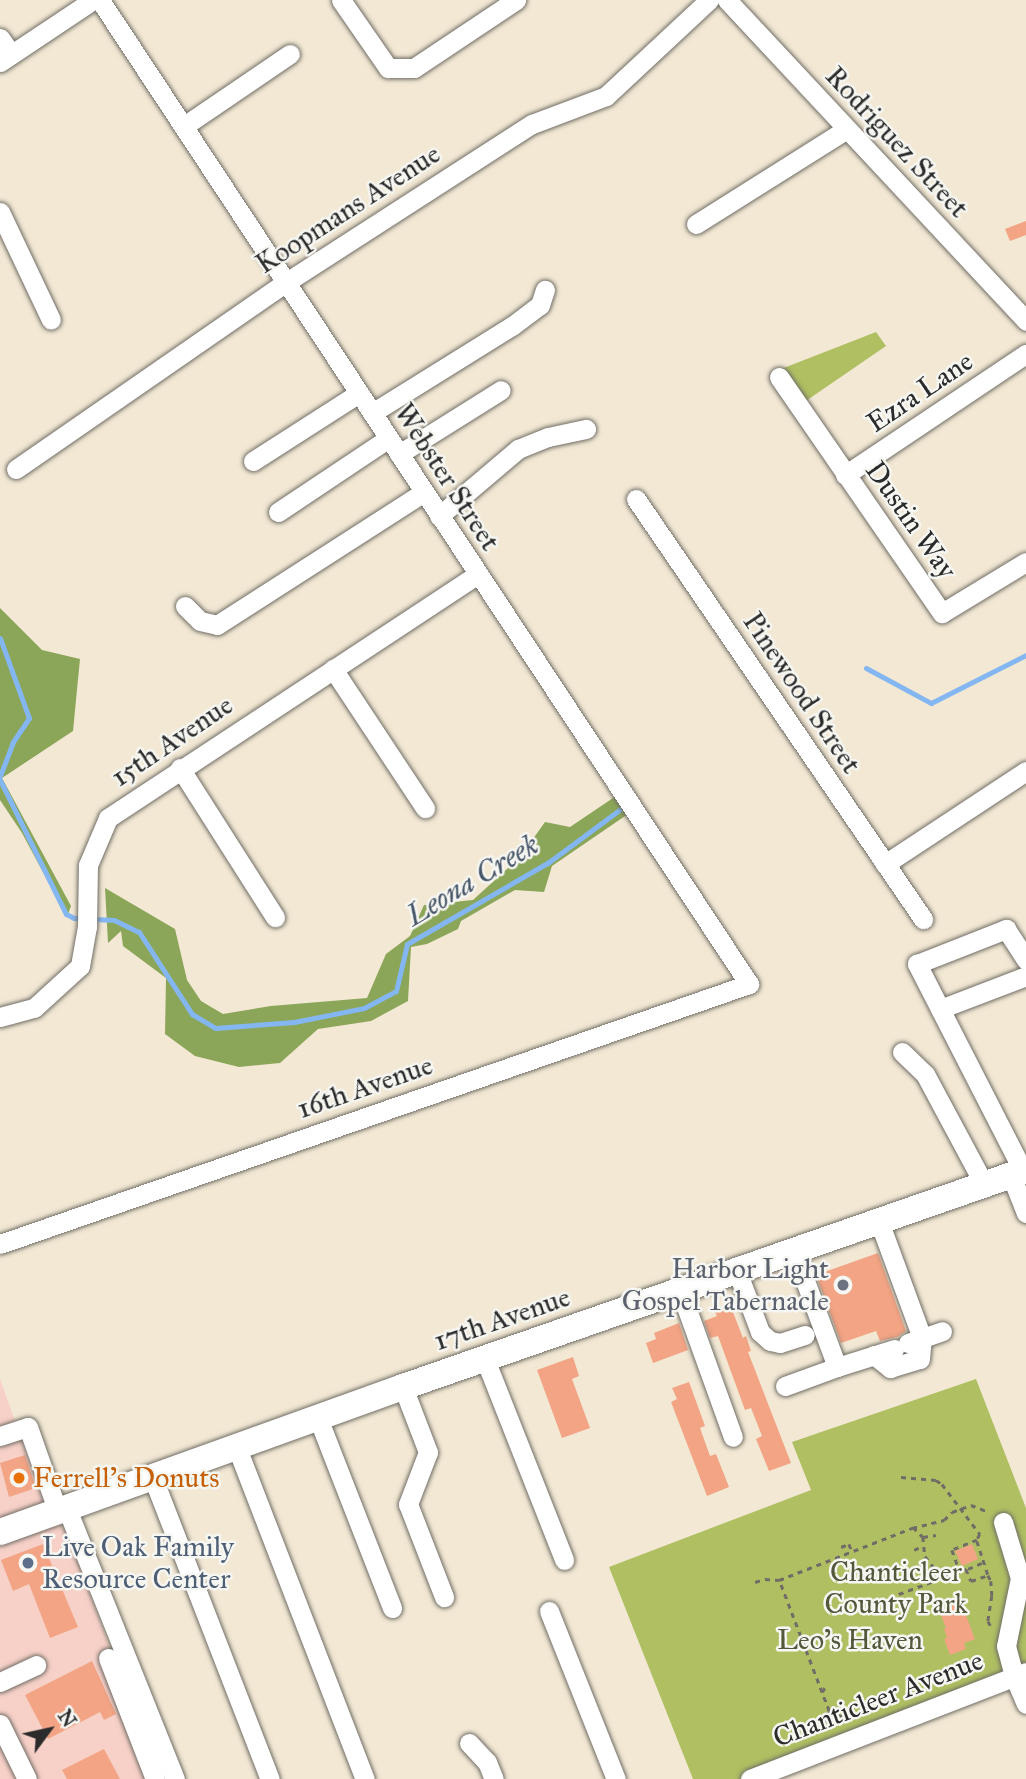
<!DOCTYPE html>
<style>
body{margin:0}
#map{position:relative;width:1026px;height:1779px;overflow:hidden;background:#f2e8d4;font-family:"IM FELL Great Primer",serif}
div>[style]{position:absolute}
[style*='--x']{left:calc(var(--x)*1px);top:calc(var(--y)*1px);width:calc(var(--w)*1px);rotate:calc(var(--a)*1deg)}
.built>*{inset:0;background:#f7d1c8}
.green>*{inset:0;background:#afbf62}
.forest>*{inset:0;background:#8ba658}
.stream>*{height:5px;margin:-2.5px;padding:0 2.5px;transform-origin:2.5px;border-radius:2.5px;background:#84b7f2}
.building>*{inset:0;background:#f2a484}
.path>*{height:2.5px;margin-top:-1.25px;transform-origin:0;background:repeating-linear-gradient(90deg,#716d66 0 5px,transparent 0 10px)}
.roads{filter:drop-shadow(0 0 2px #716d66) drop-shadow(0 0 2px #716d66)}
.minor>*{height:19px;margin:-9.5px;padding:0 9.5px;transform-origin:9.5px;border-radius:9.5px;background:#fff}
.major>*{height:26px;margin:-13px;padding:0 13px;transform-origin:13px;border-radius:13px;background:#fff}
.dots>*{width:19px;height:19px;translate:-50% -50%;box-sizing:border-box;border:4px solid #f6f6f2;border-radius:50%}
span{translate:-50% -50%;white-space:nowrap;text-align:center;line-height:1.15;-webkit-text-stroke:5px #f6f6f2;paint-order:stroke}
.street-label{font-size:28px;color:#2b2b2b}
.worship-label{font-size:28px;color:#5b616d}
.right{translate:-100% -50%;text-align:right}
.food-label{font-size:28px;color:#c56008}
.left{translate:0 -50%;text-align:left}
.service-label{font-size:28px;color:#4e5e75}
.park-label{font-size:28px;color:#53573c}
.water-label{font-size:30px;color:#465567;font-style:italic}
.north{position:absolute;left:14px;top:1695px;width:70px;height:70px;-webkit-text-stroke:5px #f6f6f2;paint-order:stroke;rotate:57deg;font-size:19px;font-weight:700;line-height:28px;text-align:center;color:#2b2b2b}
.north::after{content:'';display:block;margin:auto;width:24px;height:32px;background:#2b2b2b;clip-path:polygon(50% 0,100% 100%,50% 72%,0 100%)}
</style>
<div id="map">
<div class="built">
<div style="clip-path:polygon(0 1379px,47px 1512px,66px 1531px,159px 1779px,0 1779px)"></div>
</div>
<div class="green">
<div style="clip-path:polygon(876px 332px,886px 346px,800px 405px,776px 371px)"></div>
<div style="clip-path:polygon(976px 1379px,1026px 1508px,1026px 1677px,762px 1779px,693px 1779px,609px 1567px,811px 1490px,792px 1442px)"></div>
</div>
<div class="forest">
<div style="clip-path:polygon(0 608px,42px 650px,80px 659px,73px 731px,2px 778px,71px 906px,67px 917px,22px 833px,0 800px)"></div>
<div style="clip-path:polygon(616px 796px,628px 814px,552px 866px,544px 892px,515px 890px,461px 921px,458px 929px,427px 944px,411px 947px,408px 1001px,371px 1021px,318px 1029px,280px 1063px,239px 1067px,195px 1056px,165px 1034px,166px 978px,123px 946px,121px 931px,108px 943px,105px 888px,175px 929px,187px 980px,201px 1001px,223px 1014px,271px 1006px,367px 998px,386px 954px,410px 936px,424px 905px,473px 900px,520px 857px,545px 822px,570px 827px)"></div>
</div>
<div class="stream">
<div style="--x:0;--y:638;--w:85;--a:70.1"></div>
<div style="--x:29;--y:718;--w:29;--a:124"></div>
<div style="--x:13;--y:742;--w:36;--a:111"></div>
<div style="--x:866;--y:668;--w:74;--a:28.3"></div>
<div style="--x:931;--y:703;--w:106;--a:-26.8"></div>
<div style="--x:0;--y:780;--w:149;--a:63.8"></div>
<div style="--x:66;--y:914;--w:9;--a:27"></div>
<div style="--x:74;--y:918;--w:40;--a:2.9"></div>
<div style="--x:114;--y:920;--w:28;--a:26"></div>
<div style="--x:139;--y:932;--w:98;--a:57.1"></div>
<div style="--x:192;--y:1014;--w:27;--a:31"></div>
<div style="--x:215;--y:1028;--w:79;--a:-4.3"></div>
<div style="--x:294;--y:1022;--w:71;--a:-11.3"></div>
<div style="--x:364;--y:1008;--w:36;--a:-28"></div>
<div style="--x:396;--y:991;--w:48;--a:-76.8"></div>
<div style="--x:407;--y:944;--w:164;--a:-30"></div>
<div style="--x:549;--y:862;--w:92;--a:-36.6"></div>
</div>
<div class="building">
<div style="clip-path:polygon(1026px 221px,1026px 235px,1010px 241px,1005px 229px)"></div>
<div style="clip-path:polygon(878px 1253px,906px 1331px,897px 1337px,880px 1341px,876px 1331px,841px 1343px,816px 1275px)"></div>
<div style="clip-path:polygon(731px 1307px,743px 1338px,746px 1336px,751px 1351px,748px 1352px,791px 1463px,769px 1471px,756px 1439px,762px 1436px,751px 1408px,745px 1410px,718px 1336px,710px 1338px,704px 1321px,717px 1316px,715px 1312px)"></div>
<div style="clip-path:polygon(679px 1323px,688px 1350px,653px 1363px,646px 1343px,656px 1339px,654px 1333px)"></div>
<div style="clip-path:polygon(573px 1357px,579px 1376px,572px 1379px,590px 1428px,562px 1438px,537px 1370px)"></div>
<div style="clip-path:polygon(689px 1382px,705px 1426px,700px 1428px,710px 1456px,716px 1454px,729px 1487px,707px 1496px,671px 1402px,677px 1399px,672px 1388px)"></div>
<div style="clip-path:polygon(25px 1455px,36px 1488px,9px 1497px,0 1463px)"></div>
<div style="clip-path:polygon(43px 1544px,78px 1627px,50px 1638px,29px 1584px,13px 1591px,1px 1560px)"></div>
<div style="clip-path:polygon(972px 1544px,978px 1559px,962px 1566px,955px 1551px)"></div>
<div style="clip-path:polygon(961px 1602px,975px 1639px,964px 1643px,966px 1649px,950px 1655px,944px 1639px,947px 1638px,944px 1629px,946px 1628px,939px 1610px)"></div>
<div style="clip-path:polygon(92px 1661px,116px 1714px,104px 1720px,100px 1712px,48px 1739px,25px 1695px)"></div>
<div style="clip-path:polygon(104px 1749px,120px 1779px,67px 1779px,62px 1770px)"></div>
</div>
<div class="path">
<div style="--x:901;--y:1477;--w:35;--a:5"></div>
<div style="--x:936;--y:1480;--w:7;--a:34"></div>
<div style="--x:942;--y:1484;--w:63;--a:52.8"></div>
<div style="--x:980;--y:1534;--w:7;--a:117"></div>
<div style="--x:977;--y:1540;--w:27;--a:158"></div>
<div style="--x:952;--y:1550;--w:23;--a:70"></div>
<div style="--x:913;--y:1527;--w:14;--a:45"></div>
<div style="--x:923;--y:1537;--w:19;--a:84"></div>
<div style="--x:925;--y:1556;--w:28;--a:52"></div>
<div style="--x:923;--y:1537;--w:13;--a:-9"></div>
<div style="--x:977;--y:1541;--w:36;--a:72"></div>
<div style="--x:841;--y:1547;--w:9;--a:-21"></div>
<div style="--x:849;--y:1544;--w:8;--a:67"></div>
<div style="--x:914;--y:1550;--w:9;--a:-27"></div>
<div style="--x:968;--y:1569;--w:17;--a:-24"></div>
<div style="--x:755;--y:1582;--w:10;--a:-17"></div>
<div style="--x:765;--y:1579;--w:14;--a:4"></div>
<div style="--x:880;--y:1601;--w:92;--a:-20.4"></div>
<div style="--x:966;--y:1569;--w:13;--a:67"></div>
<div style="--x:971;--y:1581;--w:18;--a:-19"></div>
<div style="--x:988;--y:1575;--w:7;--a:63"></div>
<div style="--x:991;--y:1581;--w:15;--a:86"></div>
<div style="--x:992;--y:1596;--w:25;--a:99"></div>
<div style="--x:988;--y:1621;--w:8;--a:60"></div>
<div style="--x:822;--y:1692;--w:9;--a:-58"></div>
<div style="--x:829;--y:1711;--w:140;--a:-110.9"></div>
<div style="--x:779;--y:1580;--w:143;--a:-21.4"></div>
<div style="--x:912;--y:1528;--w:33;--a:-14"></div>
<div style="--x:944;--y:1520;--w:11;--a:-45"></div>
<div style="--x:952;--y:1512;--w:20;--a:-20"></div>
<div style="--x:971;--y:1505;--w:19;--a:21"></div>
<div style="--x:821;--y:1732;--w:22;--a:-69"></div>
<div style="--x:829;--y:1711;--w:23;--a:23"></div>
</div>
<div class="roads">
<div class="minor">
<div style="--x:341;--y:0;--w:83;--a:55.3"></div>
<div style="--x:388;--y:68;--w:26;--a:0"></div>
<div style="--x:414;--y:68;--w:123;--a:-33.7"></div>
<div style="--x:727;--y:0;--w:439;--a:47"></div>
<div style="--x:0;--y:38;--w:19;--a:55"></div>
<div style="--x:0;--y:62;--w:112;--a:-33.7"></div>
<div style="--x:184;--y:126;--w:128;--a:-34.2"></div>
<div style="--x:0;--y:212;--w:119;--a:64.7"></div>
<div style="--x:696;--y:224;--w:178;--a:-32.2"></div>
<div style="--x:779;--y:377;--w:287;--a:55.4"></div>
<div style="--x:942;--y:613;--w:98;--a:-31.3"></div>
<div style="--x:372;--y:413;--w:165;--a:-31.9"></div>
<div style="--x:512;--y:326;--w:35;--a:-37"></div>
<div style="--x:540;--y:305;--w:16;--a:-72"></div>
<div style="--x:399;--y:454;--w:120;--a:-32.1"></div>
<div style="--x:253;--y:461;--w:126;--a:-32.7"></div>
<div style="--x:16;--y:469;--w:331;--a:-34.7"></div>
<div style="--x:288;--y:281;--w:290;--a:-32.8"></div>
<div style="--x:532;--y:124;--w:79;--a:-20.7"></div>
<div style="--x:606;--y:96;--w:141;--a:-43"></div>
<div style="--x:845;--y:475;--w:218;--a:-33.8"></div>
<div style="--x:636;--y:499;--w:509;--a:55.65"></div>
<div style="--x:278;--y:512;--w:133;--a:-33.7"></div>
<div style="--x:439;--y:516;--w:104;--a:-40.3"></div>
<div style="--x:518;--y:449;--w:32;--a:-22"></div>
<div style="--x:548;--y:437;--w:39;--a:-12"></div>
<div style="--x:185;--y:606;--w:21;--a:45"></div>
<div style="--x:200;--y:621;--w:17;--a:13"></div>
<div style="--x:217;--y:625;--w:246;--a:-32.7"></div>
<div style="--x:333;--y:669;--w:167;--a:56.5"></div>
<div style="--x:180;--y:768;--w:177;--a:57.5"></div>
<div style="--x:885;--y:864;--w:169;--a:-33.4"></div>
<div style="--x:940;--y:1009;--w:92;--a:-21"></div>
<div style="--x:0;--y:1017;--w:35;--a:-15"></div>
<div style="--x:34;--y:1008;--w:62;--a:-42.4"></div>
<div style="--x:80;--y:966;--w:40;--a:-80"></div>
<div style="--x:87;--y:927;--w:62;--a:-89.1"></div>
<div style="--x:88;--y:865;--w:51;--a:-66.9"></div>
<div style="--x:108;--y:818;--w:443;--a:-33.4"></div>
<div style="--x:902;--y:1052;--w:32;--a:44"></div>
<div style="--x:925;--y:1074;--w:125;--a:61.8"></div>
<div style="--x:1023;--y:1171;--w:233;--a:-117.1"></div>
<div style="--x:917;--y:964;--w:96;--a:-21.5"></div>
<div style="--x:1006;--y:929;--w:37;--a:57"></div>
<div style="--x:1011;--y:1175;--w:41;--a:68.5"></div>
<div style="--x:0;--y:1244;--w:793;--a:-19.14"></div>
<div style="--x:749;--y:984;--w:1179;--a:-123.41"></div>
<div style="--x:737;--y:1271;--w:65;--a:69.3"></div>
<div style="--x:760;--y:1332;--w:13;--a:42"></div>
<div style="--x:770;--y:1341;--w:10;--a:11"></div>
<div style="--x:780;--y:1343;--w:26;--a:-18"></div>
<div style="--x:680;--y:1290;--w:156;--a:70.2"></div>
<div style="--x:908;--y:1343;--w:36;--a:-19"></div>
<div style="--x:874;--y:1355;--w:21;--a:39"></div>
<div style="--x:890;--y:1368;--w:31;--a:-17"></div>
<div style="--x:920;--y:1359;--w:21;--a:-85"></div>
<div style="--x:922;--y:1338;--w:125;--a:-110.2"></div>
<div style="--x:485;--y:1359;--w:216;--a:68.5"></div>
<div style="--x:837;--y:1367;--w:60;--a:-17.5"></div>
<div style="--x:785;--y:1386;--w:55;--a:-20.1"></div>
<div style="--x:837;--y:1367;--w:124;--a:-110.3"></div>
<div style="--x:403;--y:1387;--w:70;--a:69"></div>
<div style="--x:428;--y:1452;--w:56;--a:111"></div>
<div style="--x:408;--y:1504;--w:100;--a:68.8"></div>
<div style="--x:318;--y:1418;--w:204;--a:68.7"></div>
<div style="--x:0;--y:1436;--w:29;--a:-18"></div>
<div style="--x:28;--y:1427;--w:90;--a:70.6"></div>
<div style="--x:237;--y:1448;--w:355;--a:68.9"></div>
<div style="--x:153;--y:1478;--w:323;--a:68.8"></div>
<div style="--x:67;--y:1509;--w:291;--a:68.2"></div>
<div style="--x:1003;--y:1522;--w:59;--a:73.1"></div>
<div style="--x:1020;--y:1578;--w:69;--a:101.6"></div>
<div style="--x:1006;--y:1646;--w:31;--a:75"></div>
<div style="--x:1014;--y:1676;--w:30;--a:67"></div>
<div style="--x:549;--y:1611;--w:181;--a:68.3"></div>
<div style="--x:108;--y:1658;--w:130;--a:68.8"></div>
<div style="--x:0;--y:1682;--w:40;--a:-25"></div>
<div style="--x:0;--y:1724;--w:61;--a:63.9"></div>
<div style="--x:469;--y:1743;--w:26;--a:47"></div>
<div style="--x:487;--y:1762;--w:18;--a:68"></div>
<div style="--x:750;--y:1779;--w:296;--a:-21.2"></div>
</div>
<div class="major">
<div style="--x:0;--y:1532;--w:428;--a:-19.8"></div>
<div style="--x:403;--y:1387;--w:660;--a:-19.2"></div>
</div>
</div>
<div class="dots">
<div style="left:843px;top:1285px;background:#6b7280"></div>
<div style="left:19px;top:1478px;background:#e8710a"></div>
<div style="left:28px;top:1563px;background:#5c6f8a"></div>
</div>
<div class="street-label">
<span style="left:897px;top:142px;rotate:47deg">Rodriguez Street</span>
<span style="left:348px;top:209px;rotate:-33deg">Koopmans Avenue</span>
<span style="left:920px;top:392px;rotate:-34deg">Ezra Lane</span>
<span style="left:447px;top:477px;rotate:57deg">Webster Street</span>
<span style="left:911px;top:520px;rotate:55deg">Dustin Way</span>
<span style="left:802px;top:693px;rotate:56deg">Pinewood Street</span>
<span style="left:172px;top:741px;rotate:-34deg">15th Avenue</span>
<span style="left:365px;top:1087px;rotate:-19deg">16th Avenue</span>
<span style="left:502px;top:1319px;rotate:-19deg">17th Avenue</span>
<span style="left:878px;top:1699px;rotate:-21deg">Chanticleer Avenue</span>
</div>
<div class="worship-label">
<span class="right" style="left:829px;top:1285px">Harbor Light<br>Gospel Tabernacle</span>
</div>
<div class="food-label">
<span class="left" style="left:33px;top:1478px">Ferrell's Donuts</span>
</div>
<div class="service-label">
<span class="left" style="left:42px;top:1563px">Live Oak Family<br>Resource Center</span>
</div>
<div class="park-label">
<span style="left:896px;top:1588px">Chanticleer<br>County Park</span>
<span style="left:850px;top:1640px">Leo's Haven</span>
</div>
<div class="water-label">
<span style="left:472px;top:880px;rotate:-31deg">Leona Creek</span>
</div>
<div class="north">N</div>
</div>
